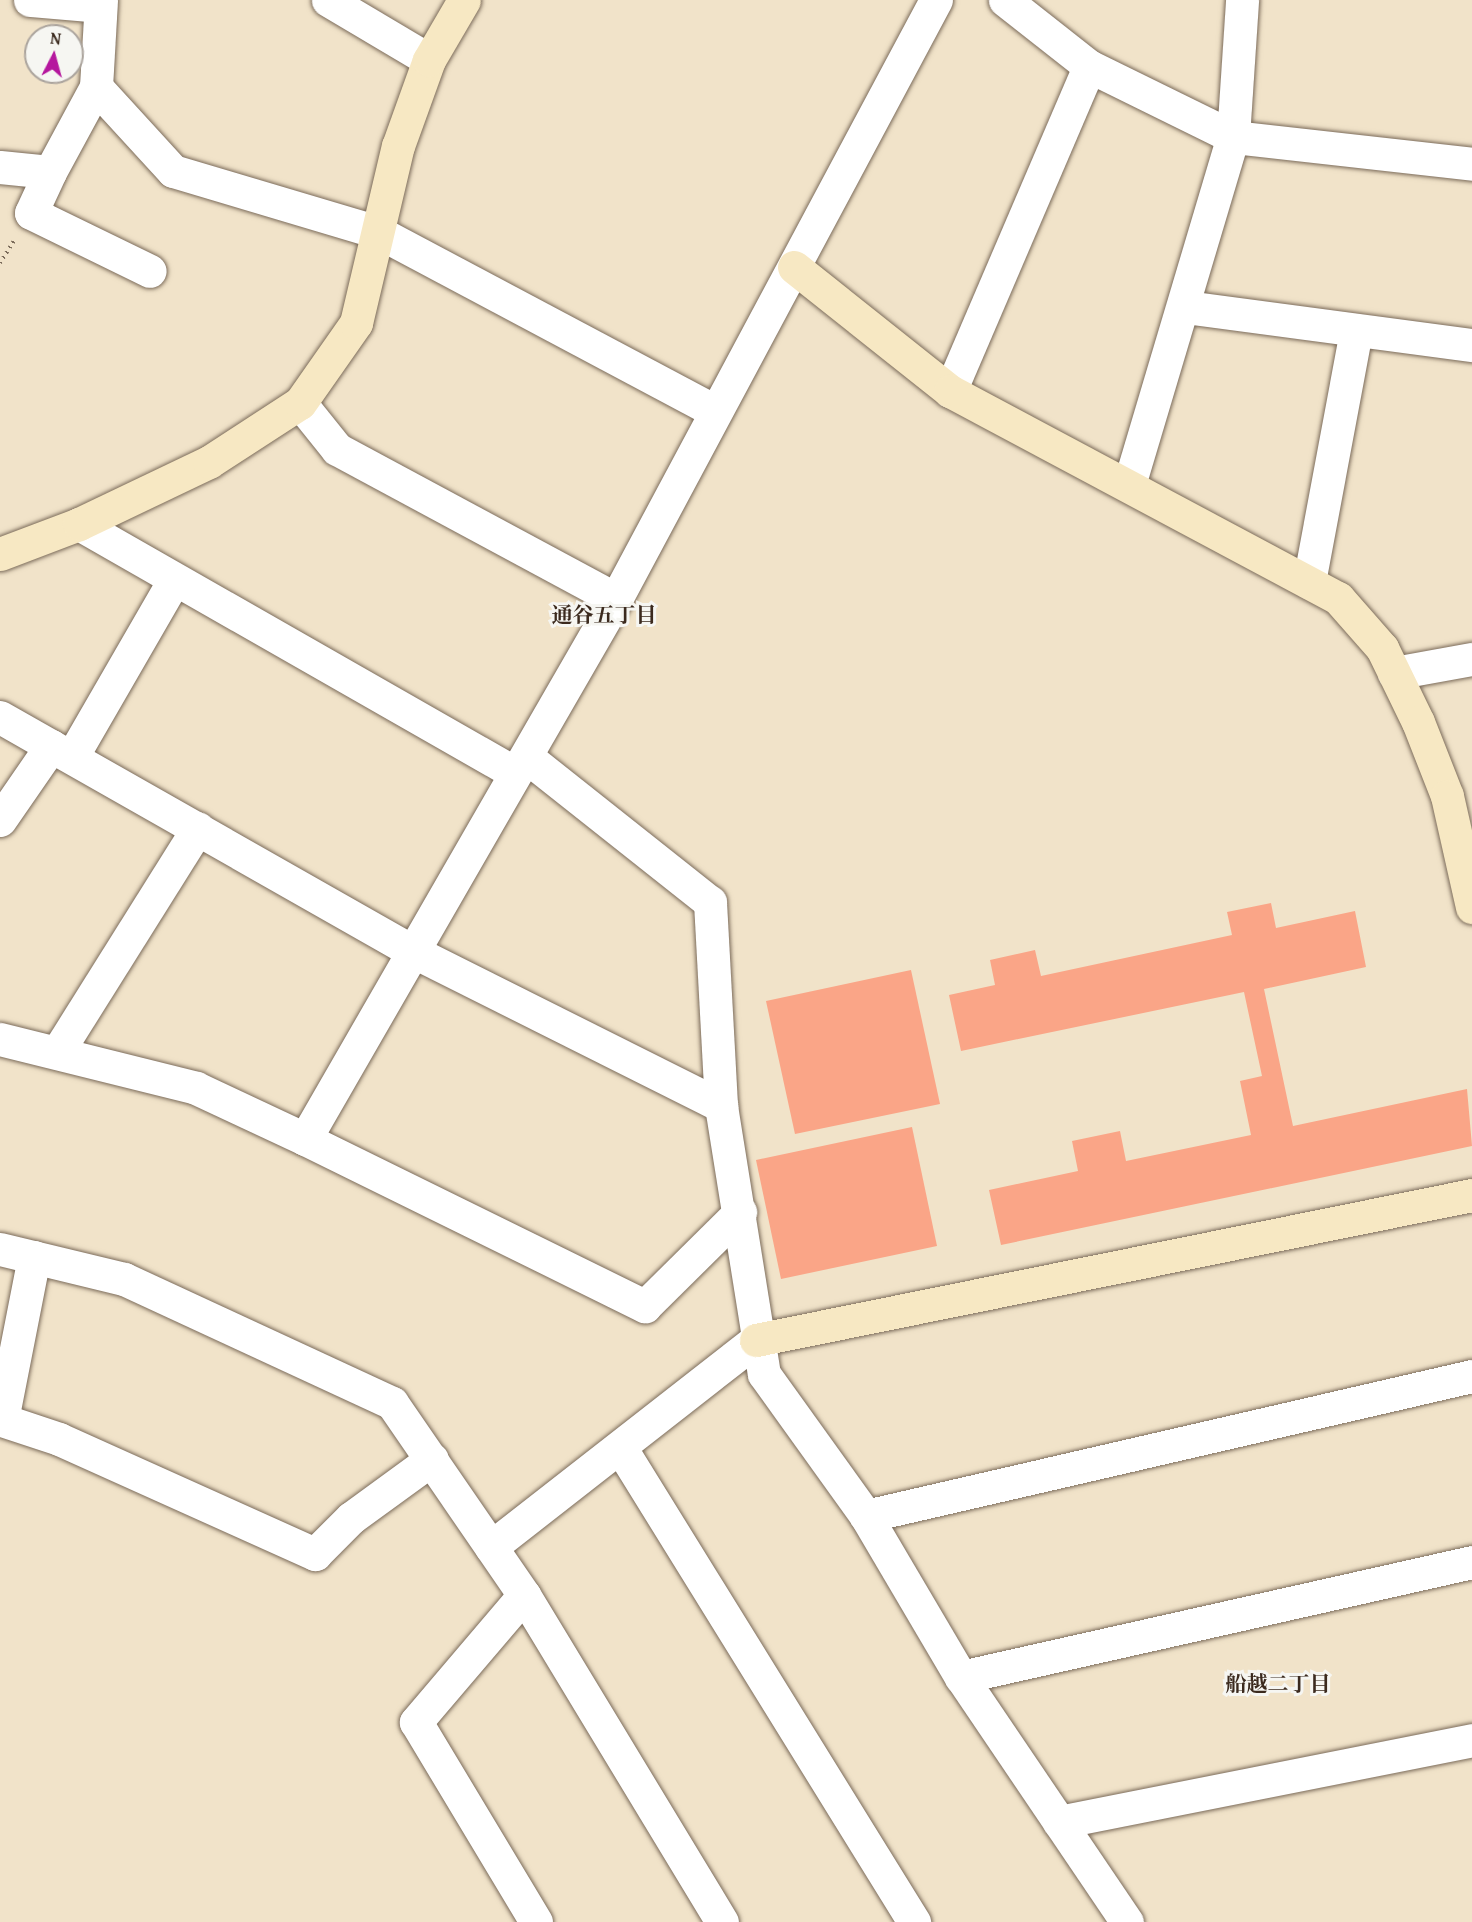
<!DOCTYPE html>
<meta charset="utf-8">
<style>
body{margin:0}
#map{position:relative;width:1472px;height:1922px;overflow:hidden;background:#f1e3c9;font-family:"Gentium Book Plus","Noto Serif JP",serif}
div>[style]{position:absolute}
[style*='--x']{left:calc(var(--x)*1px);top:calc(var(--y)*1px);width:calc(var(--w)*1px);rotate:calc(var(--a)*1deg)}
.building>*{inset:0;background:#faa587}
.path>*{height:4px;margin-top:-2px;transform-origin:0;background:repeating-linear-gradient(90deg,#7b6b5a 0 1.5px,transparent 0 6px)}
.roads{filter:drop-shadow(0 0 2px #7b6b5a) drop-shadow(0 0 2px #7b6b5a)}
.street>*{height:33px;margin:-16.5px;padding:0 16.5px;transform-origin:16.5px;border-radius:16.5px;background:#fff}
.secondary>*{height:33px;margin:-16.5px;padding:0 16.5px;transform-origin:16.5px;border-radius:16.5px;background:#f7e8c3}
span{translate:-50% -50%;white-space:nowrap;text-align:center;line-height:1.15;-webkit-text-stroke:6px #f6f6f2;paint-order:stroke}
.neighbourhood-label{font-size:21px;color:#3b2a1e;font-weight:700}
.north{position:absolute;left:24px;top:24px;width:60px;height:60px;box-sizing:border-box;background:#f6f6f2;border:2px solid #aba49d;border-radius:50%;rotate:6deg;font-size:16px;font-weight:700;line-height:24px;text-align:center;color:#3b2a1e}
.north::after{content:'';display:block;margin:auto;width:21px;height:27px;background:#b5179e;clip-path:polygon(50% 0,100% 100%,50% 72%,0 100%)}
</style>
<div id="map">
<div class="building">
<div style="clip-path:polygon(1271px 903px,1276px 928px,1355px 911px,1366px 967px,1264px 989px,1293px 1126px,1467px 1089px,1472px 1146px,1001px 1245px,989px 1190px,1078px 1171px,1072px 1141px,1120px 1131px,1126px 1161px,1251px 1135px,1240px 1081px,1262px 1076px,1244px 992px,961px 1051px,949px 995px,995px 985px,990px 960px,1035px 950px,1041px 976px,1232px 935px,1227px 912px)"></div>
<div style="clip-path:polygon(911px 970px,940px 1104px,795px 1134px,766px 1001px)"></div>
<div style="clip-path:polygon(912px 1127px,937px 1246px,781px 1279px,756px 1160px)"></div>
</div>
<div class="path">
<div style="--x:0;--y:263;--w:26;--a:-58"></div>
</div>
<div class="roads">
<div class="street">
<div style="--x:30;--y:0;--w:70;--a:4.9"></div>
<div style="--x:328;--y:0;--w:117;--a:30.7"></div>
<div style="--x:1005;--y:0;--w:107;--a:38.2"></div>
<div style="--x:1089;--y:66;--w:161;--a:26.2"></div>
<div style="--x:1233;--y:137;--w:241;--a:6.4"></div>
<div style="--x:96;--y:87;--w:114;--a:47.5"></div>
<div style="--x:173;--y:171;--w:214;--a:16.6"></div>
<div style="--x:378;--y:232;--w:381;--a:28"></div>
<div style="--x:0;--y:167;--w:50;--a:5.7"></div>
<div style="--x:50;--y:172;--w:97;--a:-61.6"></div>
<div style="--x:96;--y:87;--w:87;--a:-86.7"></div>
<div style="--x:50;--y:172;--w:45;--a:114.9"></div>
<div style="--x:31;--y:213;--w:132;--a:26"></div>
<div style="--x:1186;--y:307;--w:289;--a:7.6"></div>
<div style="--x:950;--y:391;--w:353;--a:-66.8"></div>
<div style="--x:300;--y:403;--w:59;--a:51.2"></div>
<div style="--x:337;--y:449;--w:317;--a:28.3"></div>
<div style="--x:1129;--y:485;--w:363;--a:-73.4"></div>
<div style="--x:1233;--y:137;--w:137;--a:-86.2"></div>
<div style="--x:79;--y:524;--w:502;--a:29.73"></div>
<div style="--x:1309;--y:582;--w:256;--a:-79.4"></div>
<div style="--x:1394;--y:673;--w:79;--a:-10.2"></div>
<div style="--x:0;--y:717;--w:474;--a:29.6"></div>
<div style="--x:412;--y:951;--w:346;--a:26.6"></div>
<div style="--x:73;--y:755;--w:200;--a:-60"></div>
<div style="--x:528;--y:758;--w:232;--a:38.4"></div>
<div style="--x:710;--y:902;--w:204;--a:86.9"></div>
<div style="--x:721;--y:1106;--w:271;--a:80.9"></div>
<div style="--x:764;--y:1374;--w:175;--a:54.3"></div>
<div style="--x:866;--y:1516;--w:187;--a:59.5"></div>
<div style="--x:961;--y:1677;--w:296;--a:55.9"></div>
<div style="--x:0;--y:820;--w:90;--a:-55.4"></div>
<div style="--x:0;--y:1039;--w:202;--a:14"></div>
<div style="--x:196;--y:1088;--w:120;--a:25.1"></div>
<div style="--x:305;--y:1139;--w:623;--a:-60.06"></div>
<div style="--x:616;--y:599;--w:679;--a:-61.89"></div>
<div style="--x:58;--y:1051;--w:263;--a:-57.9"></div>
<div style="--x:305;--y:1139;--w:379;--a:26.2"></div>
<div style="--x:645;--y:1306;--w:134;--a:-44.7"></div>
<div style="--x:0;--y:1249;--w:128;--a:13.6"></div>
<div style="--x:124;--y:1279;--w:295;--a:24.8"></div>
<div style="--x:392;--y:1403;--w:233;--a:55.5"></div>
<div style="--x:524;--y:1595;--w:382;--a:58.8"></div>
<div style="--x:34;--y:1257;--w:166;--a:101.1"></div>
<div style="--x:2;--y:1420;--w:60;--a:18.4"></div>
<div style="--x:59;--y:1439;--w:281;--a:24.2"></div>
<div style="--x:315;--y:1554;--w:51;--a:-45"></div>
<div style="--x:351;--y:1518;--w:100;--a:-36.1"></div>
<div style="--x:620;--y:1447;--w:559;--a:58.24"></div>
<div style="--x:866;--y:1516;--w:622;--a:-13.01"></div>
<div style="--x:491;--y:1547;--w:336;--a:-38"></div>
<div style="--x:524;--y:1595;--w:167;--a:130.4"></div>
<div style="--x:416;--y:1722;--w:233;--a:59"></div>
<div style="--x:961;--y:1677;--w:524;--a:-12.68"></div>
<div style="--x:1059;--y:1822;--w:421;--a:-11.2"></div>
</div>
<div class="secondary">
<div style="--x:794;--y:267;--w:199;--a:38.5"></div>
<div style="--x:950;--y:391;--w:440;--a:28.1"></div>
<div style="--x:1338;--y:598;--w:67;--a:48.7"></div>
<div style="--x:1382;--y:648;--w:82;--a:64.1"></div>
<div style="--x:1418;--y:722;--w:79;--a:68.6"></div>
<div style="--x:1447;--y:796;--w:114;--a:77.3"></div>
<div style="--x:0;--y:554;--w:85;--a:-20.8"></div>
<div style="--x:79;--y:524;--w:144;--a:-25.5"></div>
<div style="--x:209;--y:462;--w:108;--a:-33"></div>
<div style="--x:300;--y:403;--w:98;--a:-55"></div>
<div style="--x:356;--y:323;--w:182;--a:-76.7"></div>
<div style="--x:398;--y:146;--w:91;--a:-70.2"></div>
<div style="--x:429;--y:60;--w:69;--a:-59.7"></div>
<div style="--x:756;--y:1340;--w:731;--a:-11.45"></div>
</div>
</div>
<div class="neighbourhood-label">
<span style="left:604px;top:615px">通谷五丁目</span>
<span style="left:1278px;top:1684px">船越二丁目</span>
</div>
<div class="north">N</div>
</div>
